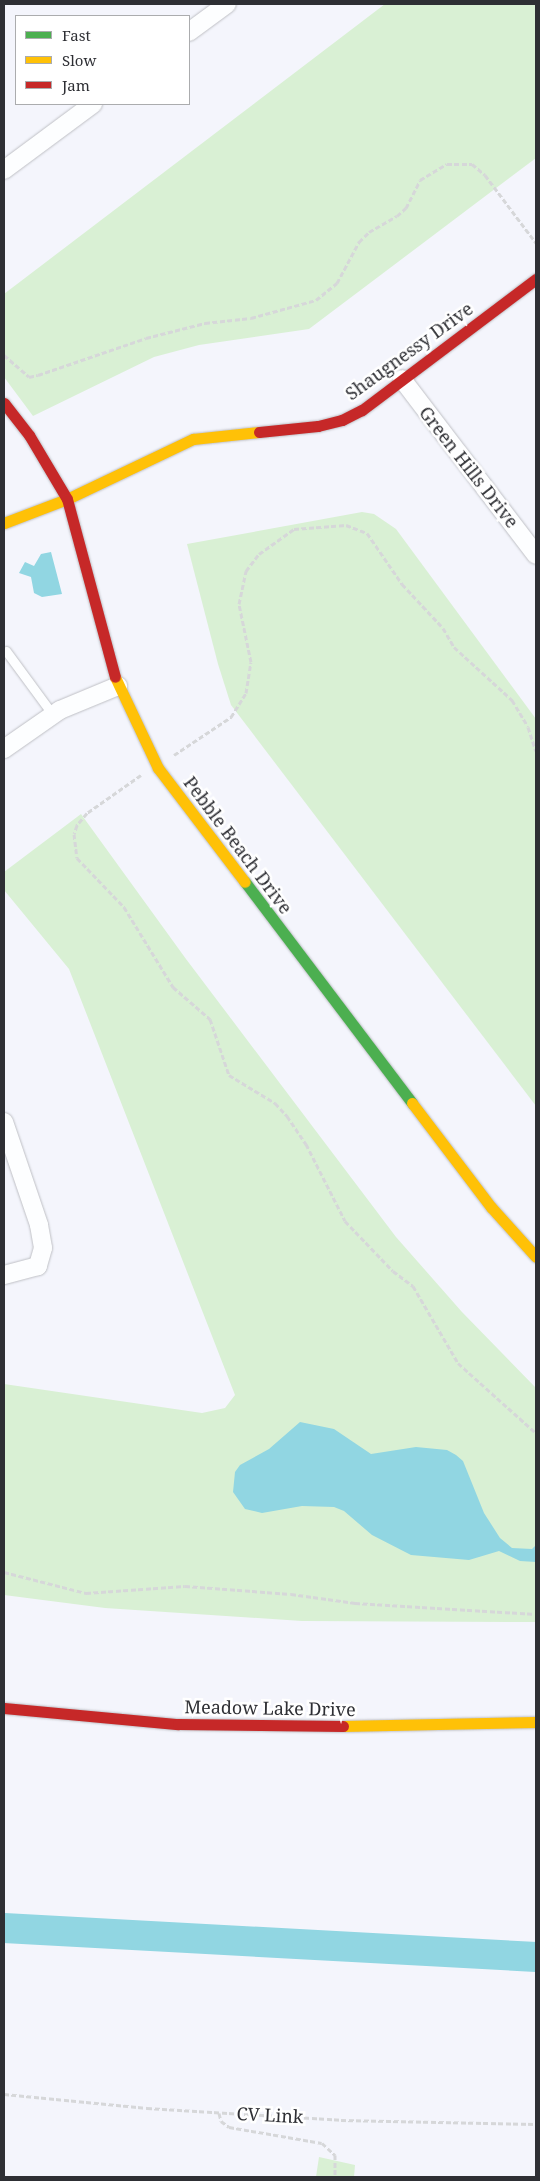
<!DOCTYPE html>
<style>
body{margin:0}
#map{position:relative;width:540px;height:2181px;overflow:hidden;background:#f4f5fc;font-family:"Noto Serif",serif}
div>[style]{position:absolute}
[style*='--x']{left:calc(var(--x)*1px);top:calc(var(--y)*1px);width:calc(var(--w)*1px);rotate:calc(var(--a)*1deg)}
.green>*{inset:0;background:#d9f0d4}
.water>*{inset:0;background:#91d6e2}
.river>*{height:30px;margin:-15px;padding:0 15px;transform-origin:15px;border-radius:15px;background:#91d6e2}
.path>*{height:3px;margin-top:-1.5px;transform-origin:0;background:repeating-linear-gradient(90deg,#d6d7d9 0 5px,transparent 0 7.5px)}
.roads{filter:drop-shadow(0 0 1px #bfc0c5) drop-shadow(0 0 1px #bfc0c5)}
.lane>*{height:9px;margin:-4.5px;padding:0 4.5px;transform-origin:4.5px;border-radius:4.5px;background:#fdfeff}
.street>*{height:18px;margin:-9px;padding:0 9px;transform-origin:9px;border-radius:9px;background:#fdfeff}
.fast>*{height:11px;margin:-5.5px;padding:0 5.5px;transform-origin:5.5px;border-radius:5.5px;background:#4caf50}
.slow>*{height:11px;margin:-5.5px;padding:0 5.5px;transform-origin:5.5px;border-radius:5.5px;background:#ffc107}
.jam>*{height:11px;margin:-5.5px;padding:0 5.5px;transform-origin:5.5px;border-radius:5.5px;background:#c62828}
span{translate:-50% -50%;white-space:nowrap;text-align:center;line-height:1.15;-webkit-text-stroke:5px #fff;paint-order:stroke}
.street-label{font-size:18px;color:#2e2f34}
.frame{position:absolute;inset:0;border:5px solid #2e2f34;pointer-events:none}
.legend{position:absolute;left:15px;top:15px;width:175px;height:90px;box-sizing:border-box;background:#fff;border:1px solid #abacae;margin:0;padding:6px 9px;list-style:none;font-size:15px;color:#2e2f34}
.legend li{display:flex;align-items:center;gap:10px;height:25px}
.legend b{width:25px;border:1px solid #abacae}
</style>
<div id="map">
<div class="green">
<div style="clip-path:polygon(385px 4px,536px 4px,536px 158px,309px 329px,199px 345px,154px 357px,33px 416px,4px 377px,4px 294px)"></div>
<div style="clip-path:polygon(362px 512px,374px 514px,396px 529px,536px 719px,536px 1106px,231px 705px,218px 664px,187px 544px)"></div>
<div style="clip-path:polygon(81px 814px,186px 959px,396px 1237px,462px 1312px,536px 1388px,536px 1622px,302px 1621px,105px 1608px,4px 1595px,4px 1384px,202px 1413px,225px 1408px,235px 1395px,69px 969px,4px 890px,4px 872px)"></div>
<div style="clip-path:polygon(319px 2157px,355px 2165px,354px 2177px,316px 2177px)"></div>
</div>
<div class="water">
<div style="clip-path:polygon(51px 552px,62px 594px,42px 597px,34px 593px,31px 577px,19px 573px,25px 562px,34px 566px,41px 554px)"></div>
<div style="clip-path:polygon(300px 1422px,334px 1429px,371px 1454px,416px 1447px,447px 1450px,456px 1455px,463px 1461px,484px 1513px,500px 1538px,512px 1548px,532px 1549px,536px 1545px,536px 1562px,520px 1561px,499px 1551px,469px 1560px,411px 1555px,372px 1535px,344px 1511px,334px 1507px,302px 1506px,262px 1513px,245px 1509px,233px 1492px,235px 1472px,240px 1465px,269px 1449px)"></div>
</div>
<div class="river">
<div style="--x:4;--y:1928;--w:533;--a:3.12"></div>
</div>
<div class="path">
<div style="--x:4;--y:355;--w:33;--a:41"></div>
<div style="--x:29;--y:377;--w:9;--a:-13"></div>
<div style="--x:38;--y:375;--w:114;--a:-18.9"></div>
<div style="--x:146;--y:338;--w:61;--a:-14.3"></div>
<div style="--x:205;--y:323;--w:46;--a:-6.2"></div>
<div style="--x:251;--y:318;--w:67;--a:-15.5"></div>
<div style="--x:316;--y:300;--w:27;--a:-39"></div>
<div style="--x:337;--y:283;--w:47;--a:-61.8"></div>
<div style="--x:359;--y:242;--w:14;--a:-45"></div>
<div style="--x:369;--y:232;--w:32;--a:-30"></div>
<div style="--x:397;--y:216;--w:12;--a:-42"></div>
<div style="--x:406;--y:208;--w:31;--a:-63"></div>
<div style="--x:420;--y:180;--w:31;--a:-31"></div>
<div style="--x:447;--y:164;--w:25;--a:0"></div>
<div style="--x:472;--y:164;--w:17;--a:40"></div>
<div style="--x:485;--y:175;--w:85;--a:53.1"></div>
<div style="--x:174;--y:755;--w:69;--a:-33.7"></div>
<div style="--x:231;--y:717;--w:28;--a:-58"></div>
<div style="--x:246;--y:693;--w:31;--a:-81"></div>
<div style="--x:251;--y:662;--w:59;--a:-101.7"></div>
<div style="--x:239;--y:604;--w:34;--a:-78"></div>
<div style="--x:246;--y:571;--w:21;--a:-53"></div>
<div style="--x:259;--y:554;--w:43;--a:-35.5"></div>
<div style="--x:294;--y:529;--w:52;--a:-4.4"></div>
<div style="--x:346;--y:525;--w:22;--a:21"></div>
<div style="--x:367;--y:533;--w:62;--a:55.5"></div>
<div style="--x:402;--y:584;--w:60;--a:47"></div>
<div style="--x:443;--y:628;--w:22;--a:60"></div>
<div style="--x:454;--y:647;--w:79;--a:42.4"></div>
<div style="--x:512;--y:700;--w:31;--a:59"></div>
<div style="--x:528;--y:727;--w:25;--a:72"></div>
<div style="--x:141;--y:775;--w:66;--a:144.9"></div>
<div style="--x:87;--y:813;--w:16;--a:130"></div>
<div style="--x:77;--y:825;--w:9;--a:108"></div>
<div style="--x:74;--y:834;--w:24;--a:83"></div>
<div style="--x:77;--y:858;--w:68;--a:46.2"></div>
<div style="--x:124;--y:907;--w:94;--a:58.5"></div>
<div style="--x:173;--y:987;--w:49;--a:40.9"></div>
<div style="--x:210;--y:1019;--w:59;--a:71.3"></div>
<div style="--x:229;--y:1075;--w:54;--a:31.3"></div>
<div style="--x:275;--y:1103;--w:18;--a:47"></div>
<div style="--x:287;--y:1116;--w:34;--a:56"></div>
<div style="--x:306;--y:1144;--w:86;--a:63.1"></div>
<div style="--x:345;--y:1221;--w:69;--a:46.2"></div>
<div style="--x:393;--y:1271;--w:25;--a:37"></div>
<div style="--x:413;--y:1286;--w:89;--a:59.7"></div>
<div style="--x:458;--y:1363;--w:105;--a:41.9"></div>
<div style="--x:4;--y:1572;--w:85;--a:14.4"></div>
<div style="--x:86;--y:1593;--w:99;--a:-4"></div>
<div style="--x:185;--y:1586;--w:106;--a:4.3"></div>
<div style="--x:291;--y:1594;--w:65;--a:8"></div>
<div style="--x:355;--y:1603;--w:181;--a:3.5"></div>
<div style="--x:4;--y:2094;--w:144;--a:5.6"></div>
<div style="--x:147;--y:2108;--w:194;--a:3.5"></div>
<div style="--x:341;--y:2120;--w:195;--a:1.2"></div>
<div style="--x:219;--y:2113;--w:8;--a:76"></div>
<div style="--x:221;--y:2121;--w:10;--a:37"></div>
<div style="--x:229;--y:2127;--w:94;--a:9.8"></div>
<div style="--x:322;--y:2143;--w:18;--a:43"></div>
<div style="--x:335;--y:2155;--w:22;--a:90"></div>
</div>
<div class="roads">
<div class="lane">
<div style="--x:6;--y:651;--w:79;--a:53.7"></div>
</div>
<div class="street">
<div style="--x:189;--y:32;--w:47;--a:-36.4"></div>
<div style="--x:4;--y:170;--w:111;--a:-36.6"></div>
<div style="--x:402;--y:379;--w:221;--a:52.7"></div>
<div style="--x:4;--y:749;--w:68;--a:-34.9"></div>
<div style="--x:60;--y:710;--w:63;--a:-22.5"></div>
<div style="--x:4;--y:1122;--w:109;--a:71.2"></div>
<div style="--x:39;--y:1225;--w:23;--a:80"></div>
<div style="--x:43;--y:1248;--w:19;--a:106"></div>
<div style="--x:38;--y:1266;--w:35;--a:165"></div>
</div>
<div class="fast">
<div style="--x:245;--y:882;--w:277;--a:52.9"></div>
</div>
<div class="slow">
<div style="--x:4;--y:523;--w:67;--a:-20.9"></div>
<div style="--x:67;--y:499;--w:140;--a:-25.5"></div>
<div style="--x:193;--y:439;--w:66;--a:-6.1"></div>
<div style="--x:115;--y:677;--w:101;--a:64.7"></div>
<div style="--x:158;--y:768;--w:143;--a:52.7"></div>
<div style="--x:412;--y:1103;--w:131;--a:52.8"></div>
<div style="--x:491;--y:1207;--w:67;--a:48"></div>
<div style="--x:343;--y:1726;--w:193;--a:-1.2"></div>
</div>
<div class="jam">
<div style="--x:4;--y:403;--w:41;--a:52"></div>
<div style="--x:29;--y:435;--w:74;--a:59.3"></div>
<div style="--x:67;--y:499;--w:184;--a:74.9"></div>
<div style="--x:259;--y:432;--w:59;--a:-5.8"></div>
<div style="--x:318;--y:426;--w:25;--a:-14"></div>
<div style="--x:342;--y:420;--w:22;--a:-27"></div>
<div style="--x:362;--y:410;--w:218;--a:-37"></div>
<div style="--x:4;--y:1708;--w:175;--a:5.3"></div>
<div style="--x:178;--y:1724;--w:165;--a:0.7"></div>
</div>
</div>
<div class="street-label">
<span style="left:409px;top:351px;rotate:-36deg">Shaugnessy Drive</span>
<span style="left:469px;top:467px;rotate:52deg">Green Hills Drive</span>
<span style="left:238px;top:845px;rotate:53deg">Pebble Beach Drive</span>
<span style="left:270px;top:1708px;rotate:1deg">Meadow Lake Drive</span>
<span style="left:270px;top:2115px;rotate:3deg">CV Link</span>
</div>
<div class="frame"></div>
<ul class="legend">
<li><b style="height:6px;background:#4caf50"></b>Fast</li>
<li><b style="height:6px;background:#ffc107"></b>Slow</li>
<li><b style="height:6px;background:#c62828"></b>Jam</li>
</ul>
</div>
